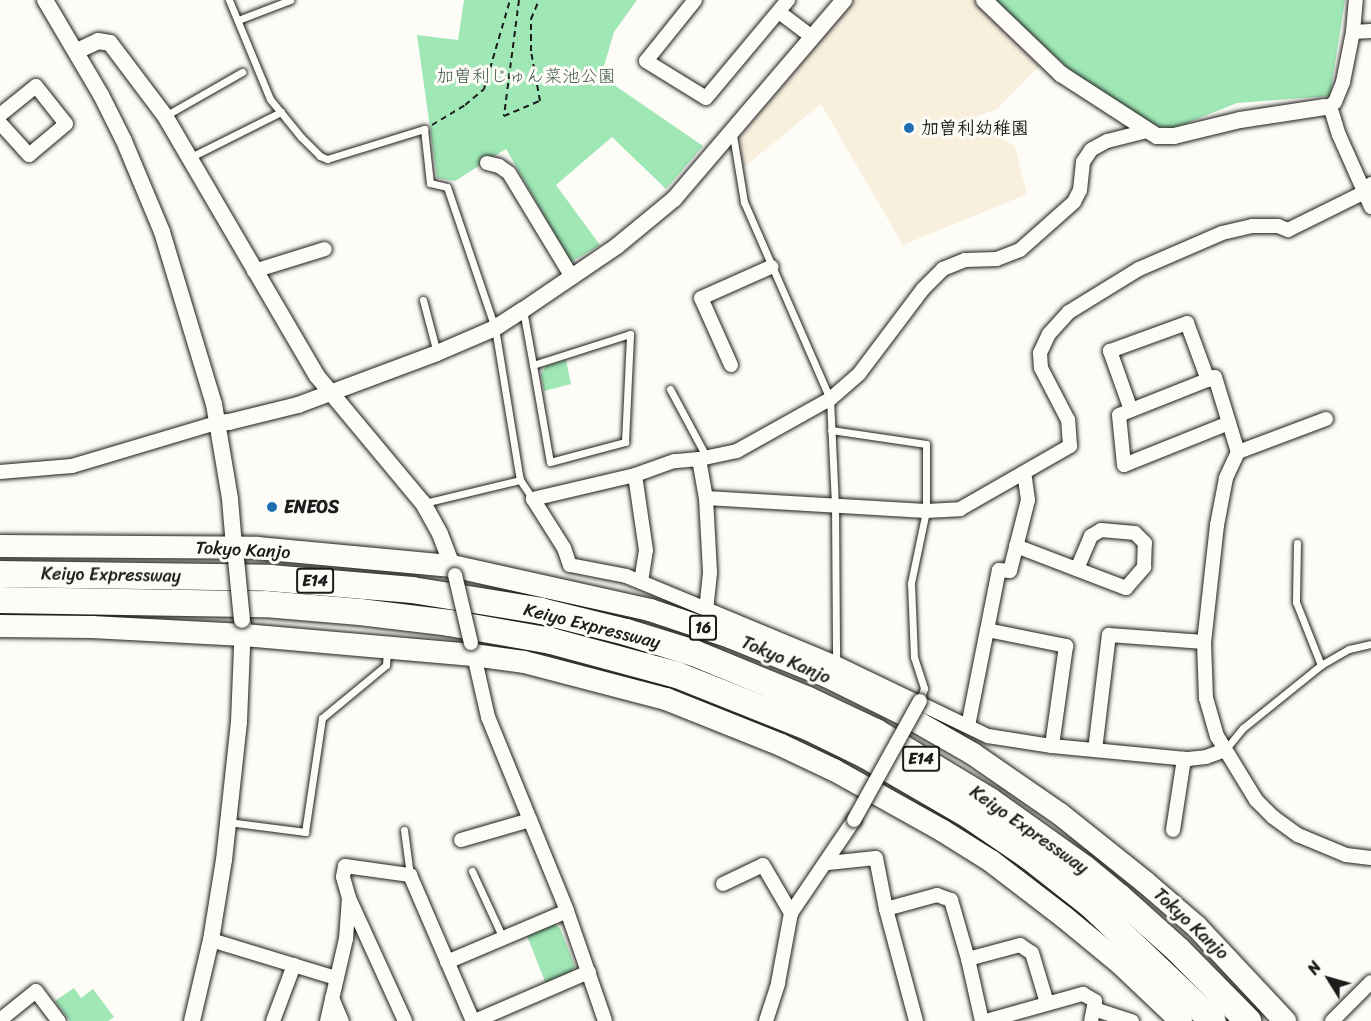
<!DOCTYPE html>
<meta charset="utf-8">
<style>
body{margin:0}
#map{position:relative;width:1371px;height:1021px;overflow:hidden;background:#fdfcf7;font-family:Sriracha,"Klee One",sans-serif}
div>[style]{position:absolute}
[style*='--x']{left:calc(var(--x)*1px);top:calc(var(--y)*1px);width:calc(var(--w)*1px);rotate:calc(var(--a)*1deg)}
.built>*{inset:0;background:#f8efdd}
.green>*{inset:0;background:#9fe7b5}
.path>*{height:2px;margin-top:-1px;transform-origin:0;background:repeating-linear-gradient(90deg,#1c1c1c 0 6px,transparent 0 10.5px)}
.roads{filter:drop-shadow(0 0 2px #1c1c1c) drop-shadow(0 0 2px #1c1c1c)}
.service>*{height:7px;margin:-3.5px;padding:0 3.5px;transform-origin:3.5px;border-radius:3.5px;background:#fdfcf7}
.minor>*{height:14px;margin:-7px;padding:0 7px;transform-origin:7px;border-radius:7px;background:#fdfcf7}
.tertiary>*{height:16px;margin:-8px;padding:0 8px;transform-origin:8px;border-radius:8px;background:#fdfcf7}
.trunk>*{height:22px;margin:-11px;padding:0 11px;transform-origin:11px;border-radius:11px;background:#fdfcf7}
.motorway>*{height:26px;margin:-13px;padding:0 13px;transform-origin:13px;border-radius:13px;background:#fdfcf7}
.bridges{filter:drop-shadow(0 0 2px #1c1c1c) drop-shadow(0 0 2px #1c1c1c)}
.minor-bridge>*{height:14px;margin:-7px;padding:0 7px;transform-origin:7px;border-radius:7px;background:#fdfcf7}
.tertiary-bridge>*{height:16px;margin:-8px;padding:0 8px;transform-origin:8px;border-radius:8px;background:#fdfcf7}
.dots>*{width:16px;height:16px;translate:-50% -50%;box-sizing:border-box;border:3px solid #fdfcf7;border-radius:50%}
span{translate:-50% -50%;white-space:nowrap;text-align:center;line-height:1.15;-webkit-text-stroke:6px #fdfcf7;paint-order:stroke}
.shield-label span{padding:2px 4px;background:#fdfcf7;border:2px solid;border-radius:4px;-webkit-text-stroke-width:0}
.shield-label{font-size:16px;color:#1c1c1c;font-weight:700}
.park-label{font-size:18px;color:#43594a}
.poi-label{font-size:18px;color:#1c1c1c;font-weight:700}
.left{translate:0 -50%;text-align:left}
.street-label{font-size:18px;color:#1c1c1c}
.north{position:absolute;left:1299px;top:949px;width:60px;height:60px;-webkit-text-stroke:4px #fdfcf7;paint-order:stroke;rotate:307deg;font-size:16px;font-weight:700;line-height:24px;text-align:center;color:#1c1c1c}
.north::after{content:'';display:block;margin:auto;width:21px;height:27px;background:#1c1c1c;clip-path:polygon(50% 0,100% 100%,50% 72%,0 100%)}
</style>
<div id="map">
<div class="built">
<div style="clip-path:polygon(855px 0,979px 0,1042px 63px,996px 110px,968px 119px,1015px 146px,1027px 194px,903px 245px,821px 104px,743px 168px,740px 137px)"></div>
</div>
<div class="green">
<div style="clip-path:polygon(464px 0,637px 0,614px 32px,601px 76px,703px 146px,666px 189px,612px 137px,556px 185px,600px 245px,571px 262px,506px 149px,455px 181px,437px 178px,417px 35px,458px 40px)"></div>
<div style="clip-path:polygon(993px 0,1345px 0,1330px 96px,1237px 103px,1172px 129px,1139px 122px,1070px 70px)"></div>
<div style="clip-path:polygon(566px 360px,571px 384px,544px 391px,541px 374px,546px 366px)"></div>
<div style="clip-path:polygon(554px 924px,560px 928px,575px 966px,569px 975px,546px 984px,527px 936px)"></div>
<div style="clip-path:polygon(74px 988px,81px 998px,93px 989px,114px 1017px,108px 1021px,70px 1021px,55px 1001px)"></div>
</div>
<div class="path">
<div style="--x:519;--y:0;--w:117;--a:97.4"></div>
<div style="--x:504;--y:116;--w:39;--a:-23"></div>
<div style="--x:540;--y:101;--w:51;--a:-100.2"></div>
<div style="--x:531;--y:51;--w:32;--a:-90"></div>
<div style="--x:531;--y:19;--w:21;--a:-67"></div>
<div style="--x:432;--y:125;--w:39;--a:-31"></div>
<div style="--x:465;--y:105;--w:25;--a:-40"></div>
<div style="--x:484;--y:89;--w:93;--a:-73.7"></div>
</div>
<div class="roads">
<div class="service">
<div style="--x:229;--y:0;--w:107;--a:67.5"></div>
<div style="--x:270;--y:99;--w:49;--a:50.8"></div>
<div style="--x:301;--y:137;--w:27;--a:45"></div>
<div style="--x:320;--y:156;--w:8;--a:23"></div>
<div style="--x:327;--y:159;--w:102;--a:-17.2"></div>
<div style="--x:424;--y:129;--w:54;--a:83.7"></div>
<div style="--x:430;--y:183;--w:17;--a:13"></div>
<div style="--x:447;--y:187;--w:149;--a:71.2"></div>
<div style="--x:495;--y:328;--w:154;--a:80.7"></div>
<div style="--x:520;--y:480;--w:23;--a:56"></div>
<div style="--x:238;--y:20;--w:56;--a:-21"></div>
<div style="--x:165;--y:116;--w:89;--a:-29.7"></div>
<div style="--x:733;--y:135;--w:68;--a:80.7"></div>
<div style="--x:744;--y:202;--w:215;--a:66.4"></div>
<div style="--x:830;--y:399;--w:105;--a:87.3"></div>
<div style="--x:835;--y:504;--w:159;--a:89.6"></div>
<div style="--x:189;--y:158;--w:103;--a:-26.6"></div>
<div style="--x:423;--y:300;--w:55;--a:75.2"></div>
<div style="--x:523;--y:310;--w:56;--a:79.7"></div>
<div style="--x:533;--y:365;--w:98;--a:80.1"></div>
<div style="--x:550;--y:462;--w:78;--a:-14.9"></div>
<div style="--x:625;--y:442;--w:108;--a:-87.3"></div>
<div style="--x:630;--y:334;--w:102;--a:162.3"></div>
<div style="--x:670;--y:389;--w:76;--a:61.8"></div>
<div style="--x:831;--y:430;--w:96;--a:8.4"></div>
<div style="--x:926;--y:444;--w:67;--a:90"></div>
<div style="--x:926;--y:511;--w:74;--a:101.8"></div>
<div style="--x:911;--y:583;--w:74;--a:87.7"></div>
<div style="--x:914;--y:657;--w:33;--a:72"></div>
<div style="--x:924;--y:688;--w:14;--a:107"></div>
<div style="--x:424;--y:503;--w:99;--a:-13.5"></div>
<div style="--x:1297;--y:543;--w:59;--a:91"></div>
<div style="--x:1296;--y:602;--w:68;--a:68.4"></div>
<div style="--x:1225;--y:750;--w:28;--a:-51"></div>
<div style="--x:1243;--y:728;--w:100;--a:-38.9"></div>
<div style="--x:1321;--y:665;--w:32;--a:-30"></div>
<div style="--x:1349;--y:649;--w:23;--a:-13"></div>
<div style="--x:228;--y:822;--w:78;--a:7.4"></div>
<div style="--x:305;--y:832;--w:115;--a:-81.5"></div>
<div style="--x:322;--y:718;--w:83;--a:-39.6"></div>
<div style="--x:386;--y:665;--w:15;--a:-86"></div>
<div style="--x:404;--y:830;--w:45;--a:82.4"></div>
<div style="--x:472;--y:871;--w:74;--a:65.2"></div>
</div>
<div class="minor">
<div style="--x:695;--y:0;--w:78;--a:128.8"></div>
<div style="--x:646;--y:61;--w:70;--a:31.7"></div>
<div style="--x:706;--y:98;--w:128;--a:-50.1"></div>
<div style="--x:779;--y:12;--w:41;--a:37.1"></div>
<div style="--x:1353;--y:32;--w:18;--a:-3"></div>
<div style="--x:1330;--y:106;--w:6;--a:-39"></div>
<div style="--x:1335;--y:102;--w:22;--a:-68"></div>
<div style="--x:1343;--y:82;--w:51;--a:-78.7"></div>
<div style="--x:1353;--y:32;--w:32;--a:-85"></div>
<div style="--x:1325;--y:107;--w:5;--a:-11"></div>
<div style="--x:1330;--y:106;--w:30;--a:73"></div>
<div style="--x:1339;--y:135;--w:79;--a:66"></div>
<div style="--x:0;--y:115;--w:46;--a:-38.9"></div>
<div style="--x:36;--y:86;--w:48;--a:51.7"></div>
<div style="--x:66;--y:124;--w:48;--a:140"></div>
<div style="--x:29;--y:155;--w:43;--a:-132.2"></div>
<div style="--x:1147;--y:131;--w:41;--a:166"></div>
<div style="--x:1107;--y:141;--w:18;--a:151"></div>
<div style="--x:1091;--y:150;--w:14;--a:124"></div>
<div style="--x:1083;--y:162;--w:28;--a:96"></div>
<div style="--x:1080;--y:190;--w:13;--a:117"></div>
<div style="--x:1074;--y:202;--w:72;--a:138.4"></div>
<div style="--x:1020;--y:250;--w:25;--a:159"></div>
<div style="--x:997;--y:259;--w:32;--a:178"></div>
<div style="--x:965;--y:260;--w:24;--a:158"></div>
<div style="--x:943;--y:269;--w:28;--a:135"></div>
<div style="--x:923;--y:289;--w:106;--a:127"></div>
<div style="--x:859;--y:374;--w:38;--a:139"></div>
<div style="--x:830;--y:399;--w:107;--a:150.8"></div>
<div style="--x:737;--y:451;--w:39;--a:168"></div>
<div style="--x:699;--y:459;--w:25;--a:175"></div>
<div style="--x:674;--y:461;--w:41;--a:160.3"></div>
<div style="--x:635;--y:475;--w:105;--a:166.8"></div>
<div style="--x:533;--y:499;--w:58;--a:57.7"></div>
<div style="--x:564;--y:548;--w:18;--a:71"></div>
<div style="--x:570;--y:565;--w:57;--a:11.1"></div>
<div style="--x:626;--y:576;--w:16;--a:22"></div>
<div style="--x:641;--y:582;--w:211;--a:22.6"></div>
<div style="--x:836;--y:663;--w:169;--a:25.7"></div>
<div style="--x:988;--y:736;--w:65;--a:8.9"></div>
<div style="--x:1052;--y:746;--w:137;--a:5.5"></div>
<div style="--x:1188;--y:759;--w:18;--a:-6"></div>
<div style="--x:1206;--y:757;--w:20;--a:-20"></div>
<div style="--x:487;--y:163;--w:12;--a:14"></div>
<div style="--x:499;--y:166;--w:12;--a:35"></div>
<div style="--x:509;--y:173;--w:122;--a:58.8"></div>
<div style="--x:254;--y:271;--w:74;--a:-17.2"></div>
<div style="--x:731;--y:365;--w:73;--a:-114.1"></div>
<div style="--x:701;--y:298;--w:77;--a:-23.9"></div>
<div style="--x:1131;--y:410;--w:63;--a:-109.6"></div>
<div style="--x:1110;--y:351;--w:82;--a:-20"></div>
<div style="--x:1187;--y:323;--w:61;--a:69.8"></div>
<div style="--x:1229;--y:423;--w:113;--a:158.2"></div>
<div style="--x:1124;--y:465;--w:50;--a:-95.7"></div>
<div style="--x:1119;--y:415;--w:103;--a:-21.6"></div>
<div style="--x:1215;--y:377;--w:78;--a:73"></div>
<div style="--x:1238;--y:452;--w:29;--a:115"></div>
<div style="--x:1226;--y:478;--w:48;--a:100.8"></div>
<div style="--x:1217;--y:525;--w:118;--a:96.3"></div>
<div style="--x:1204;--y:642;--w:56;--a:88"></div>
<div style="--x:1206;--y:698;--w:40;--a:74"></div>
<div style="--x:1217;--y:736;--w:75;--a:58.6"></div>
<div style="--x:1256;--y:800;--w:24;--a:45"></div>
<div style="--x:1273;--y:817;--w:31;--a:36"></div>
<div style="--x:1298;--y:835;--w:52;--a:22.6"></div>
<div style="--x:1346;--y:855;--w:25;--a:7"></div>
<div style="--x:1238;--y:452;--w:94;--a:-20.6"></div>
<div style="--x:699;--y:459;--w:40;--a:80"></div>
<div style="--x:706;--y:498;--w:220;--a:3.4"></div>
<div style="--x:926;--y:511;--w:34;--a:-3"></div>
<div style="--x:960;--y:509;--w:127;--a:-29.8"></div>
<div style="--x:1070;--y:446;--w:26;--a:-94"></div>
<div style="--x:1068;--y:420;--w:59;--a:-117.4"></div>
<div style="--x:1041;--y:368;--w:15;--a:-94"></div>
<div style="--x:1040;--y:353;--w:21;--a:-65"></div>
<div style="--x:1049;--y:334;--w:30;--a:-48"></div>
<div style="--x:1069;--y:312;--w:82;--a:-31.6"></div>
<div style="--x:1139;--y:269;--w:90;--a:-23.4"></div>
<div style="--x:1222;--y:233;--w:31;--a:-13"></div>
<div style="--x:1252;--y:226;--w:26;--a:0"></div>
<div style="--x:1278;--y:226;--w:11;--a:22"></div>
<div style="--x:1288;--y:230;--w:84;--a:-26.3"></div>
<div style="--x:1363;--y:193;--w:12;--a:-48"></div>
<div style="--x:0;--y:472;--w:72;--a:-4.8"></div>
<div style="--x:72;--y:466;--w:150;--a:-16.6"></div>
<div style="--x:635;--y:475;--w:76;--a:81.7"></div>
<div style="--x:646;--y:550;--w:32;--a:99"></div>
<div style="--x:706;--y:498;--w:75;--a:86.9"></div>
<div style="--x:710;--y:573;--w:36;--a:96"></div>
<div style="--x:1016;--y:546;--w:118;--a:20.9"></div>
<div style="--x:1126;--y:588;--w:28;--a:-49"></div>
<div style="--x:1144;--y:567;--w:24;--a:-88"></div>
<div style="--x:1145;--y:543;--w:14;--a:-135"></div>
<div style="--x:1135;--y:533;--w:34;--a:-175"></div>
<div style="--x:1101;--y:530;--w:12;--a:149"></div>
<div style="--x:1091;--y:536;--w:36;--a:113"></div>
<div style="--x:987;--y:630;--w:81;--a:11.4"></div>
<div style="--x:1066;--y:646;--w:101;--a:98"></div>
<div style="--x:473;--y:651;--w:68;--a:77.2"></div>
<div style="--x:488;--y:717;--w:209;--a:67.8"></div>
<div style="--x:567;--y:911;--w:116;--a:70.9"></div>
<div style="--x:968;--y:726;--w:159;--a:-78.8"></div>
<div style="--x:999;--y:570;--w:11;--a:5"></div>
<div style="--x:1010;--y:571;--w:73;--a:-75.8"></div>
<div style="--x:1028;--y:500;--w:27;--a:-98"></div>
<div style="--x:1095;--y:750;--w:116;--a:-83.1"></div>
<div style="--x:1109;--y:635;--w:95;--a:4.2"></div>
<div style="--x:1173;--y:830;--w:72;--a:-81.2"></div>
<div style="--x:461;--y:840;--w:72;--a:-16.2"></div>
<div style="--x:828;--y:863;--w:48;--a:-5.9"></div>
<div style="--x:876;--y:858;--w:52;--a:78.9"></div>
<div style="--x:886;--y:909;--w:116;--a:75"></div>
<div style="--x:723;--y:884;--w:44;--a:-25.4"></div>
<div style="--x:763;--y:865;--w:56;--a:59.7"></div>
<div style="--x:886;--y:909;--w:53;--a:-15.4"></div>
<div style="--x:937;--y:895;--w:15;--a:20"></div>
<div style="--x:951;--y:900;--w:61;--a:73.9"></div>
<div style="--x:968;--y:959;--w:64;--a:77.3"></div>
<div style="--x:211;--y:940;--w:131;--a:16.9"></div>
<div style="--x:968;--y:959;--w:54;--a:-15.1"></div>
<div style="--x:1020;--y:945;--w:14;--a:34"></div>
<div style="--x:1032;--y:953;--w:52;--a:73.3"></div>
<div style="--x:447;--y:962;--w:130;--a:-23"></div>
<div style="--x:332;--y:998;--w:25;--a:67"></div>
<div style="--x:1094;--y:1009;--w:40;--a:18"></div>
<div style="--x:0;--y:1020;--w:46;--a:-38.9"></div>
<div style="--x:36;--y:991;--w:38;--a:53"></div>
<div style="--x:273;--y:1021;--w:60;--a:-69.4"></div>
<div style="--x:327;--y:1021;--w:84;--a:-77"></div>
<div style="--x:346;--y:939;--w:41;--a:-85.8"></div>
<div style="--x:405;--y:1021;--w:135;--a:-114.5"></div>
<div style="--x:349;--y:898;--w:22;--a:-106"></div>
<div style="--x:343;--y:877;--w:11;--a:-80"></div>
<div style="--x:345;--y:866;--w:66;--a:7.9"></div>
<div style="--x:410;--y:875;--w:159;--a:66.7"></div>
<div style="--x:475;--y:1021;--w:124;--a:-23.3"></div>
<div style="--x:766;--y:1021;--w:40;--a:-72"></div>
<div style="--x:778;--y:983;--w:71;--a:-79.5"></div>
<div style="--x:791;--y:913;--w:112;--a:-55.9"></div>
<div style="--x:986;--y:1021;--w:101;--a:-15.6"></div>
<div style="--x:1083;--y:994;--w:14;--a:30"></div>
<div style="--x:1095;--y:1001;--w:20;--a:101"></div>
<div style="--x:1332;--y:1021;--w:55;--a:-45"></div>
</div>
<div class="tertiary">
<div style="--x:45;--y:0;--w:110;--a:59.5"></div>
<div style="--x:101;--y:95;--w:51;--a:63.4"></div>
<div style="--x:124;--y:141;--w:99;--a:67.3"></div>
<div style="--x:162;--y:232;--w:180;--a:73.2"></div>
<div style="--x:214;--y:404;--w:96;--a:80.4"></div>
<div style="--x:230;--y:499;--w:59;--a:85.2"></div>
<div style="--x:984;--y:0;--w:107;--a:43.9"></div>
<div style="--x:1061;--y:74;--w:114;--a:32.9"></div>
<div style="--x:1157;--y:136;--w:17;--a:0"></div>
<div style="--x:1174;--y:136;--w:68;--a:-13.6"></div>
<div style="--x:1240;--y:120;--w:86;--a:-8.7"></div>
<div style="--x:77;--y:51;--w:23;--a:-25"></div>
<div style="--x:98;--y:41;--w:12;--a:9"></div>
<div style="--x:110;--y:43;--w:91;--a:53"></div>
<div style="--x:165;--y:116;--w:301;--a:59.7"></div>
<div style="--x:317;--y:376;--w:165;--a:50.2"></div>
<div style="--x:423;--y:503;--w:35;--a:61"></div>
<div style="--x:440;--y:534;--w:34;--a:69"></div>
<div style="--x:216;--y:423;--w:13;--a:-4"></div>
<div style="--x:229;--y:422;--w:71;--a:-13.8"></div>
<div style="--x:298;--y:405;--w:148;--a:-20.5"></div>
<div style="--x:437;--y:353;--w:63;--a:-23.3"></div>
<div style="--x:495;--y:328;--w:33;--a:-33"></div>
<div style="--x:523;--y:310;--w:114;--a:-34.2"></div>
<div style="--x:617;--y:246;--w:74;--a:-39.5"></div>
<div style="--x:674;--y:199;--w:262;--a:-49.5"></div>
<div style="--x:192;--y:1021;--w:83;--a:-76.8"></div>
<div style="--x:211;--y:940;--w:81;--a:-80.8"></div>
<div style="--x:224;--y:860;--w:139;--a:-83.8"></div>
<div style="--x:239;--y:722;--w:98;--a:-87.7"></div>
</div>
<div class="trunk">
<div style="--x:0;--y:546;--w:257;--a:0.4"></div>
<div style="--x:257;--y:548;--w:196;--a:5.3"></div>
<div style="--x:452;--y:566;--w:203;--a:12.5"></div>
<div style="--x:650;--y:610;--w:84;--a:18.6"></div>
<div style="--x:730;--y:637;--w:104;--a:22.1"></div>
<div style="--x:826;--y:676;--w:88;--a:26.3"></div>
<div style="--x:905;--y:715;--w:78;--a:29.8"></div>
<div style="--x:973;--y:754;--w:106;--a:34.6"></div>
<div style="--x:1060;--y:814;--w:109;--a:38.7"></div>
<div style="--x:1145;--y:882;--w:69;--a:40.9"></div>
<div style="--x:1197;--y:927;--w:129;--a:46.9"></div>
<div style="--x:0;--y:626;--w:92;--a:0.6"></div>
<div style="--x:92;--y:627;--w:152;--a:3"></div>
<div style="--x:244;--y:635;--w:230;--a:5"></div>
<div style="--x:473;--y:655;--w:51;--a:7.8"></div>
<div style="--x:524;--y:662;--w:147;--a:14.6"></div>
<div style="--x:666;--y:699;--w:124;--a:21.8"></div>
<div style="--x:781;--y:745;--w:59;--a:25.3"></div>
<div style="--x:834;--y:770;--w:125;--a:29.2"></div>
<div style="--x:943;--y:831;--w:57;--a:32"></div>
<div style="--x:991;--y:861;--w:92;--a:37.5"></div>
<div style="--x:1064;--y:917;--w:74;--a:39.5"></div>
<div style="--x:1121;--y:964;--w:83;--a:43.5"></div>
</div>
<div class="motorway">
<div style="--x:0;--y:574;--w:270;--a:0.8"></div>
<div style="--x:270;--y:578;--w:143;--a:4.8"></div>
<div style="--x:412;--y:590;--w:131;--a:9.2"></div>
<div style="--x:541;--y:611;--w:88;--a:13.9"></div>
<div style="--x:626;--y:632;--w:71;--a:17.2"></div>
<div style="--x:694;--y:653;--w:123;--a:22.4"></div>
<div style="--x:808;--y:700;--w:75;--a:25.2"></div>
<div style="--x:876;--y:732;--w:133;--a:31.2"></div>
<div style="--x:990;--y:801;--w:115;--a:35.5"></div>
<div style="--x:1084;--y:868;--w:45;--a:39.6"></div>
<div style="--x:1119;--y:897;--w:79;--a:41.9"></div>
<div style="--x:1178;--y:950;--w:100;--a:45.4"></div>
<div style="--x:0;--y:600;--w:265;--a:0.9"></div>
<div style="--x:265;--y:604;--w:95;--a:4.8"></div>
<div style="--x:360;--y:612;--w:90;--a:7"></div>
<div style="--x:449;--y:623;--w:104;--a:10"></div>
<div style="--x:551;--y:641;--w:131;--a:15.1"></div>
<div style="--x:677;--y:675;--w:141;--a:21.7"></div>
<div style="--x:808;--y:727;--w:66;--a:26.2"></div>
<div style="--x:867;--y:756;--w:119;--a:30.2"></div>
<div style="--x:970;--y:816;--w:73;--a:34.3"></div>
<div style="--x:1030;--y:857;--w:78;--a:38.2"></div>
<div style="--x:1091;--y:905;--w:168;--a:43.6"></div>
</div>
</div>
<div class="bridges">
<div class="minor-bridge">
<div style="--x:455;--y:575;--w:70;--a:76.8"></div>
<div style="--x:854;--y:820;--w:136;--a:-61"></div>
</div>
<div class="tertiary-bridge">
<div style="--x:236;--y:559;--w:61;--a:84.4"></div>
</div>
</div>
<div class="dots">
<div style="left:909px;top:128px;background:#1f6fb2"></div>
<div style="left:272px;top:507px;background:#1f6fb2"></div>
</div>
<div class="shield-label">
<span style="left:315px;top:581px">E14</span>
<span style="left:703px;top:628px">16</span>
<span style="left:921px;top:759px">E14</span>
</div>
<div class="park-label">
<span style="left:526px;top:76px">加曽利じゅん菜池公園</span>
</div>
<div class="poi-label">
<span class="left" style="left:921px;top:128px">加曽利幼稚園</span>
<span class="left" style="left:284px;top:507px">ENEOS</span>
</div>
<div class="street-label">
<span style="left:243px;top:550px;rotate:3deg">Tokyo Kanjo</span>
<span style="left:111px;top:575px;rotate:1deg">Keiyo Expressway</span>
<span style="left:592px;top:626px;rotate:14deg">Keiyo Expressway</span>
<span style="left:786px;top:660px;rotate:23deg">Tokyo Kanjo</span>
<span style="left:1029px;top:830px;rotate:35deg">Keiyo Expressway</span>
<span style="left:1191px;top:924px;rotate:43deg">Tokyo Kanjo</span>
</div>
<div class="north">N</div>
</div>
